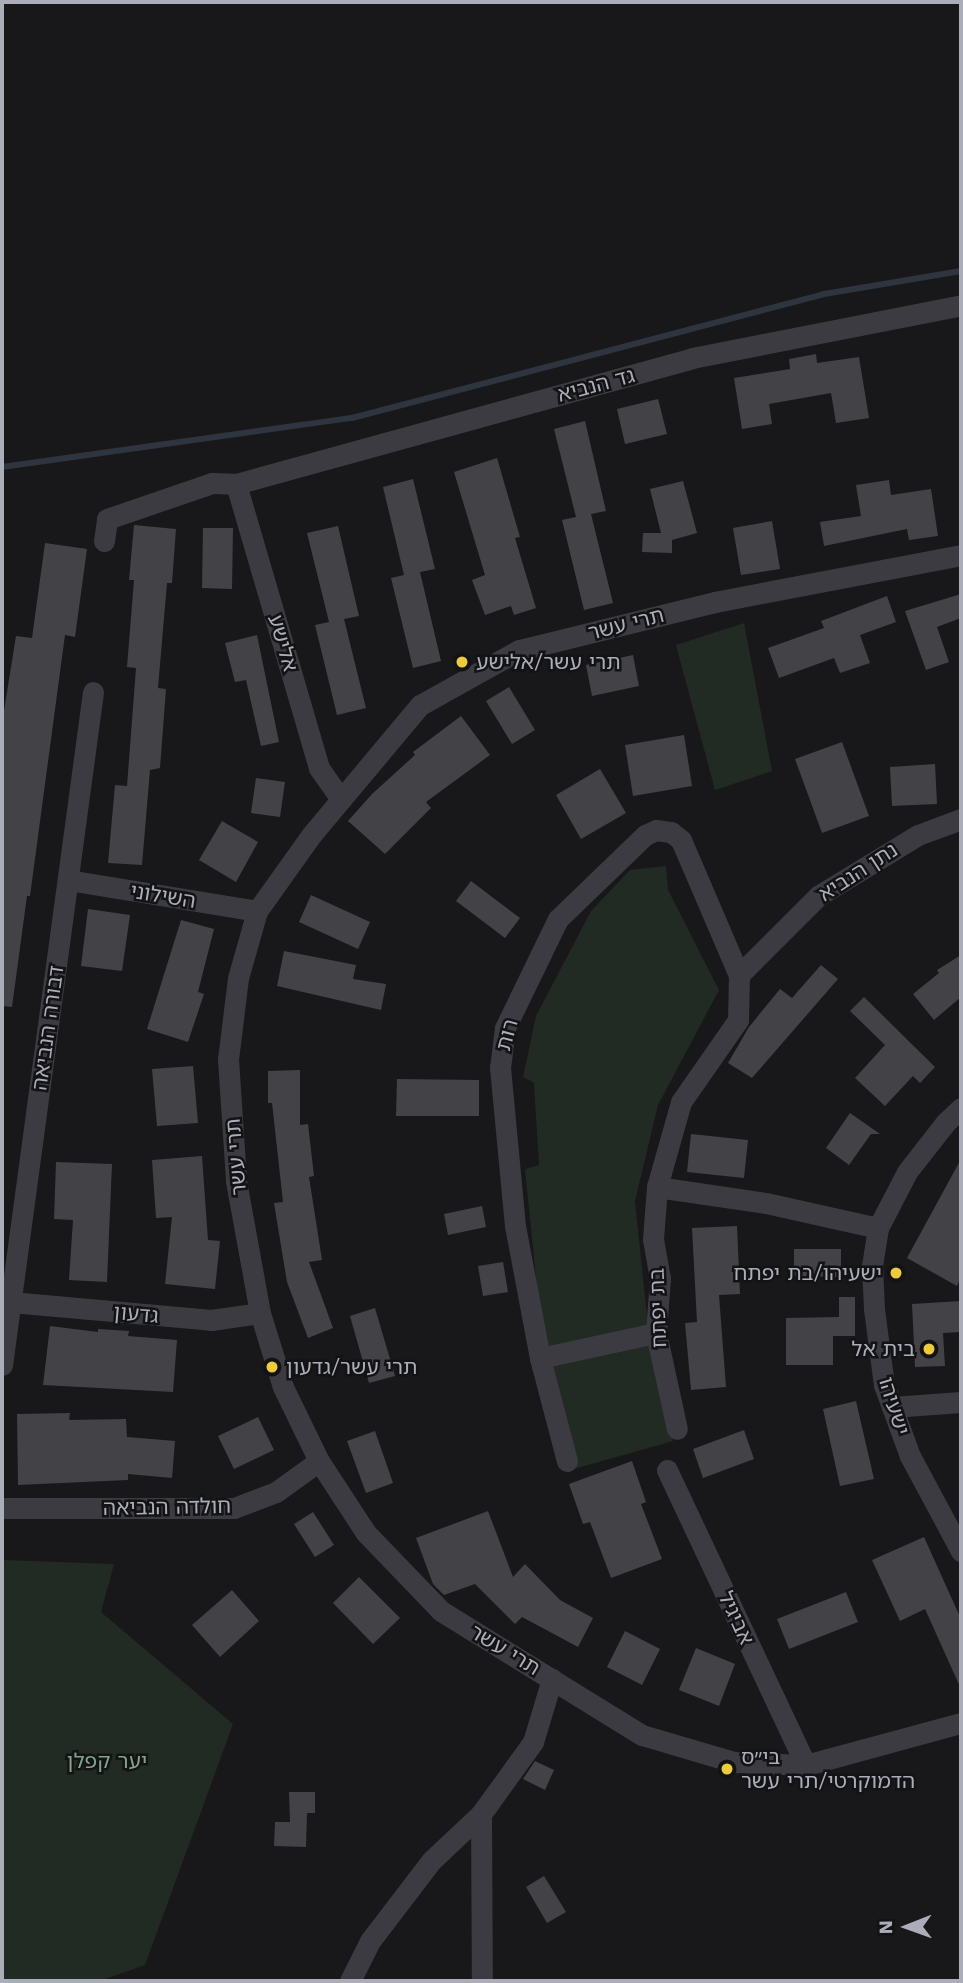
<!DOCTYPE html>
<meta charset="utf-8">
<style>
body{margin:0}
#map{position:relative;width:963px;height:1983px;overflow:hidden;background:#18181a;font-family:"Work Sans","Noto Sans Hebrew",sans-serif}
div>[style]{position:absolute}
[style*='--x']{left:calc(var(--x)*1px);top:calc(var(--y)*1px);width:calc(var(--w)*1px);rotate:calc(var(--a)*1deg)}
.green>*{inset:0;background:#222a24}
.stream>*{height:6px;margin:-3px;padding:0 3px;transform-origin:3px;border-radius:3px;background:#2e353e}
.building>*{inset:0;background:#434247}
.minor>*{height:21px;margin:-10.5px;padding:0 10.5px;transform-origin:10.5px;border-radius:10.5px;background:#3b3b41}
.dots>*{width:19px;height:19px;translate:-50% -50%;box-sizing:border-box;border:4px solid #131315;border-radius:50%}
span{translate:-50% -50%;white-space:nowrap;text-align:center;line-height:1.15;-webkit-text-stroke:5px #131315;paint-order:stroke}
.street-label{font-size:21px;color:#abadb9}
.poi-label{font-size:21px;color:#abadb9}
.left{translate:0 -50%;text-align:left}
.right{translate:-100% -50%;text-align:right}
.park-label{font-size:21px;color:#82a489}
.frame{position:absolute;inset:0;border:4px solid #abadb9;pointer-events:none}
.north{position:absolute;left:872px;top:1892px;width:70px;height:70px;-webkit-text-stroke:5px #131315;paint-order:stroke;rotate:269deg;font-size:19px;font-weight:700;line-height:28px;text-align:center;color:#abadb9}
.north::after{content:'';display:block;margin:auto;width:24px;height:32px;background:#abadb9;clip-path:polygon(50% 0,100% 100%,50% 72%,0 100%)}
</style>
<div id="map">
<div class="green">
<div style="clip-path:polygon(744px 623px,772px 771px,715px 790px,676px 645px)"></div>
<div style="clip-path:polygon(666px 866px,668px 890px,719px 990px,658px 1105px,635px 1201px,648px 1326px,673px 1441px,574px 1469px,540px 1316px,525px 1169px,539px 1165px,534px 1083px,523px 1077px,536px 1016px,591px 911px,630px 870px)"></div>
<div style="clip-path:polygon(2px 1560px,114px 1564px,101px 1612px,233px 1724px,145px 1965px,99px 1981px,2px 1981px)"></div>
</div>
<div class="stream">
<div style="--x:2;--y:467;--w:353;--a:-8"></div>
<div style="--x:352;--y:418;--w:488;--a:-14.7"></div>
<div style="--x:824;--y:294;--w:139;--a:-9.5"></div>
</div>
<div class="building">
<div style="clip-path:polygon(816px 354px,817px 363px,859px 357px,869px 418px,836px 423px,831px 393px,769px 404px,772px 424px,742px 429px,734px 378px,790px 369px,789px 359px)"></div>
<div style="clip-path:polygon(658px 399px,667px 434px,625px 444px,617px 409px)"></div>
<div style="clip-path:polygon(585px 421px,606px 511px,591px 514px,613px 603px,584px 610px,562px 520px,576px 517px,554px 429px)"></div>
<div style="clip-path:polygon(497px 458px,520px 537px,515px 538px,536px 608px,514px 615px,511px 606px,485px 615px,472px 580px,485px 575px,454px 472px)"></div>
<div style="clip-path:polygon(413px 479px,435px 569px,420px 572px,441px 661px,413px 668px,391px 578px,404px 575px,383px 487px)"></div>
<div style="clip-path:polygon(889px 480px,891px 495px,931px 489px,938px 536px,909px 540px,907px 529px,824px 546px,820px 522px,861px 516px,856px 485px)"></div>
<div style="clip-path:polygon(683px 481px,697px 533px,672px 540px,672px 553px,642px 552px,643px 533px,661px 533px,650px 489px)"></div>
<div style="clip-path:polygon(772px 521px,780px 569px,741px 575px,733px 528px)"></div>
<div style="clip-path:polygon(134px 525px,176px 529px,172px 583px,167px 583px,158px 688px,166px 689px,160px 768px,150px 770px,142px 865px,108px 863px,115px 785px,127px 786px,136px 668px,127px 667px,134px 580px,129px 580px)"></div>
<div style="clip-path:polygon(338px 526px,359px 616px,344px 619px,366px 708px,337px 715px,315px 625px,329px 622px,307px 533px)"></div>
<div style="clip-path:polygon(203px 528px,233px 528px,232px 589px,202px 588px)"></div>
<div style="clip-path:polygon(45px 543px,87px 549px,75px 637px,65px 635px,30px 896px,27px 896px,12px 1007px,2px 1006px,2px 723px,16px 636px,32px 638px)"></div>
<div style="clip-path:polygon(961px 594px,961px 618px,937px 627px,949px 662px,926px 670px,905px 611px)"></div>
<div style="clip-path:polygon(887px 596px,896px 622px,860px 635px,870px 663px,840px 673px,834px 658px,779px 678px,768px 648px,824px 628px,821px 621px)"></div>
<div style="clip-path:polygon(257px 635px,279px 742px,261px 746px,246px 680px,235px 682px,225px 643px)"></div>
<div style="clip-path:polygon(633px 655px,639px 686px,592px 696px,586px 665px)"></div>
<div style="clip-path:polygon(509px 687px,535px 730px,512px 744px,486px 701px)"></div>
<div style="clip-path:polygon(461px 716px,490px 755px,426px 802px,431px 808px,385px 854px,348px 821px,372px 794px,415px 755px,413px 752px)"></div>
<div style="clip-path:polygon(684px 735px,692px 786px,633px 796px,625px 745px)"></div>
<div style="clip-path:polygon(842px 742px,869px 816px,822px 833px,795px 759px)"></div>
<div style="clip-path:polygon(935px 764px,937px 804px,892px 806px,890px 767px)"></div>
<div style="clip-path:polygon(600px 769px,626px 813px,581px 839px,556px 795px)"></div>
<div style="clip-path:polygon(256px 778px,285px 782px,280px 817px,251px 813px)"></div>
<div style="clip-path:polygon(222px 821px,258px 842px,236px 882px,199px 860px)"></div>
<div style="clip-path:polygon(471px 881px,520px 918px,505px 938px,456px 901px)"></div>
<div style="clip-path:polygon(311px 895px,370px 922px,358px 949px,299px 922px)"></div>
<div style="clip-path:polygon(88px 909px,130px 915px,122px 971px,81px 966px)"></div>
<div style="clip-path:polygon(181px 920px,214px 929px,198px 992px,204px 994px,188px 1042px,147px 1029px)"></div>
<div style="clip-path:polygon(284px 951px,356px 965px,353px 979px,386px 984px,381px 1010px,277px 986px)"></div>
<div style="clip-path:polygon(961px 955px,961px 997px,934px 1020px,913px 994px,939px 973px,937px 970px)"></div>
<div style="clip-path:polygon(821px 965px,838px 979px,752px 1078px,728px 1063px,749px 1027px,780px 989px,792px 998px)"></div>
<div style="clip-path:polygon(864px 997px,935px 1067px,920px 1083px,913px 1076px,885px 1106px,855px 1078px,885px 1045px,850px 1011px)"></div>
<div style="clip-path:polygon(193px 1066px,198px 1123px,157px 1126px,152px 1069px)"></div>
<div style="clip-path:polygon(300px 1070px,300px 1125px,308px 1124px,314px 1176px,309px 1177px,322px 1260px,309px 1262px,333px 1328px,308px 1338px,287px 1282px,274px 1203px,283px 1202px,272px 1103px,268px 1103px,268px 1071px)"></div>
<div style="clip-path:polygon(397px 1079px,479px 1080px,479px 1116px,396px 1116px)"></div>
<div style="clip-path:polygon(850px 1113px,880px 1134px,871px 1134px,849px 1165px,826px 1148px)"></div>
<div style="clip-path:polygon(691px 1134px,748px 1140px,744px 1178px,687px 1172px)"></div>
<div style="clip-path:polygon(202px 1156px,208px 1240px,220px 1241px,215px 1289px,165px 1284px,172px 1217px,156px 1218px,152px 1160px)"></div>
<div style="clip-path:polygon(961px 1159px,961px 1277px,957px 1286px,907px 1258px)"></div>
<div style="clip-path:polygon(56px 1162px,112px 1164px,107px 1282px,69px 1280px,73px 1220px,54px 1219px)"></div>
<div style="clip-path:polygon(482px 1206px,486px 1227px,448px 1235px,444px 1214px)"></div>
<div style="clip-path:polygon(737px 1226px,740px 1294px,719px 1295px,726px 1387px,691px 1390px,685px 1323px,697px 1322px,692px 1228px)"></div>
<div style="clip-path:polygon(794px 1249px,841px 1249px,841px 1277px,794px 1276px)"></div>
<div style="clip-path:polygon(503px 1262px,508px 1292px,483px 1296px,478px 1266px)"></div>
<div style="clip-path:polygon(839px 1297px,855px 1297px,855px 1336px,833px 1336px,833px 1365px,786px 1365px,786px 1318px,839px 1317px)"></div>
<div style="clip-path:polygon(961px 1301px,961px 1332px,943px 1333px,945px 1366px,915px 1367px,912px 1304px)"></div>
<div style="clip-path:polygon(375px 1308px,395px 1376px,369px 1383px,350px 1316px)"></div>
<div style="clip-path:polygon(50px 1326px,98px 1332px,98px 1329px,129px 1331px,128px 1336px,177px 1340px,173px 1392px,43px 1385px)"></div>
<div style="clip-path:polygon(856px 1401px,874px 1479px,840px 1486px,823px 1409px)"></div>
<div style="clip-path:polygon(70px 1413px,69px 1420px,126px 1419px,127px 1437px,175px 1441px,172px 1478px,128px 1474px,128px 1480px,18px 1485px,17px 1414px)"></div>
<div style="clip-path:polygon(258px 1417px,274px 1450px,234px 1469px,218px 1436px)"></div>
<div style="clip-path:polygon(744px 1430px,754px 1459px,703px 1478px,693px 1449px)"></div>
<div style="clip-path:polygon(375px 1431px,393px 1483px,366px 1493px,347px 1441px)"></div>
<div style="clip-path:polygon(632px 1461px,646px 1502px,641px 1504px,662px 1559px,611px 1578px,590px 1522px,583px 1524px,569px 1484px)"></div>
<div style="clip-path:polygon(488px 1511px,513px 1577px,525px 1564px,560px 1600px,593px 1618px,578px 1647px,522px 1617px,515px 1624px,475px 1584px,444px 1595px,433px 1584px,416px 1538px)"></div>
<div style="clip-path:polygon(313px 1512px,334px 1545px,315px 1557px,294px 1524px)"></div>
<div style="clip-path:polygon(924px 1537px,961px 1619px,961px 1689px,925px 1609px,900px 1621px,872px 1560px)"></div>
<div style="clip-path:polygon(359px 1577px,400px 1618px,373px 1644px,333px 1603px)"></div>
<div style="clip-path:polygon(232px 1590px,259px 1621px,220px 1657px,192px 1625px)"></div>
<div style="clip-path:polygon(846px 1592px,858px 1622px,789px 1649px,777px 1619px)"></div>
<div style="clip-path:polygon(625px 1631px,660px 1649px,642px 1685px,607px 1667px)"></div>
<div style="clip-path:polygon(696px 1648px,735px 1664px,719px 1706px,679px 1690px)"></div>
<div style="clip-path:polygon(535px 1761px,554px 1770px,545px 1790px,523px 1779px)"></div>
<div style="clip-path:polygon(289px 1792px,315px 1792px,315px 1813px,307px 1813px,306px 1847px,274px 1846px,275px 1822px,290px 1822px)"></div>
<div style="clip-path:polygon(544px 1876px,566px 1912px,547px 1923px,526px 1887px)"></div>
</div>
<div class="minor">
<div style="--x:236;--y:484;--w:296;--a:73.7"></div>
<div style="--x:319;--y:768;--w:37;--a:55"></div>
<div style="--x:104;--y:541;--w:22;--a:-82"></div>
<div style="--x:107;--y:519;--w:111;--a:-18.9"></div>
<div style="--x:212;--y:483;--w:24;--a:2"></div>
<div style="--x:236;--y:484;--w:473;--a:-15.4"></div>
<div style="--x:692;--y:358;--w:274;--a:-11.1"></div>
<div style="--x:961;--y:555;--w:250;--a:169.2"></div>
<div style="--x:715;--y:602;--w:202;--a:166.2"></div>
<div style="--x:519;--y:650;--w:113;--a:150.9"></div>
<div style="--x:420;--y:705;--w:168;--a:129.9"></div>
<div style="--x:312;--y:834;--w:95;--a:125.5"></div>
<div style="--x:257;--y:911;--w:70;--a:105.8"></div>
<div style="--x:238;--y:978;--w:82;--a:97"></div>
<div style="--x:228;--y:1059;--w:122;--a:86.2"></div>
<div style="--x:236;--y:1181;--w:134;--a:79.7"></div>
<div style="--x:260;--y:1313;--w:77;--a:72.7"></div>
<div style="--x:283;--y:1387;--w:82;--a:64.1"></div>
<div style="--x:319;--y:1461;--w:86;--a:56.9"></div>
<div style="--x:366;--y:1533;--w:108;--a:46.1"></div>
<div style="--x:441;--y:1611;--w:236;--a:31.7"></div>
<div style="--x:642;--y:1735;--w:96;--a:16.4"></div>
<div style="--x:734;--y:1762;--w:72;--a:2.4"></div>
<div style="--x:806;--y:1765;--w:161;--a:-15.2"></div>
<div style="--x:68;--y:880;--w:192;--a:9.3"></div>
<div style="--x:739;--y:975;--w:112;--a:-45"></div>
<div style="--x:818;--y:896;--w:117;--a:-31.4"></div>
<div style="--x:918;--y:835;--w:46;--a:-20.4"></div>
<div style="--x:961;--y:1108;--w:21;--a:137"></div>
<div style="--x:946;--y:1122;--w:63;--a:128"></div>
<div style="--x:907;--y:1172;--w:63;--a:117.4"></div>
<div style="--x:878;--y:1228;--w:37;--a:99"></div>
<div style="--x:872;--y:1265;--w:44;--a:87.4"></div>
<div style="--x:874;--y:1309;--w:77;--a:82.5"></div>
<div style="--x:884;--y:1385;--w:76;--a:69.9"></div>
<div style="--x:910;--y:1456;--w:108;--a:61.8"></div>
<div style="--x:657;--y:1187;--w:110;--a:8.4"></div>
<div style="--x:766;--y:1203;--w:115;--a:12.6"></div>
<div style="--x:11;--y:1302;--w:201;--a:5.1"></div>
<div style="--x:211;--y:1320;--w:49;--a:-8.1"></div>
<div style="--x:540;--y:1358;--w:119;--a:-12.2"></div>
<div style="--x:2;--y:1365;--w:679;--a:-82.3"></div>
<div style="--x:892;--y:1407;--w:69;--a:-4.1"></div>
<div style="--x:567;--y:1461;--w:106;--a:-104.7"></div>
<div style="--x:540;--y:1358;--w:134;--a:-100.7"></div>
<div style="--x:515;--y:1226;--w:159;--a:-95.4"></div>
<div style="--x:500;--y:1068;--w:40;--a:-82.9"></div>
<div style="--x:505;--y:1028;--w:121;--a:-64.1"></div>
<div style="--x:558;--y:919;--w:121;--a:-44"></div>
<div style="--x:645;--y:835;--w:12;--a:-24"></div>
<div style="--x:656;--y:830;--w:15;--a:8"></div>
<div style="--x:671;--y:832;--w:13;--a:39"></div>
<div style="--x:681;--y:840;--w:147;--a:66.8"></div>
<div style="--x:739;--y:975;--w:45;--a:91.3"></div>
<div style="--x:738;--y:1020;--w:100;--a:124.8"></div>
<div style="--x:681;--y:1102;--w:88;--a:105.8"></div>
<div style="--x:657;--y:1187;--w:52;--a:94.4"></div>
<div style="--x:653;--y:1239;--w:40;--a:80"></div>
<div style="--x:660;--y:1278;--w:55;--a:94.2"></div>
<div style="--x:656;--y:1333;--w:98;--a:77.7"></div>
<div style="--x:667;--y:1470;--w:326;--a:64.8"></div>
<div style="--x:2;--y:1508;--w:232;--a:0"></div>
<div style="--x:234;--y:1508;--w:45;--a:-20.9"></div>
<div style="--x:276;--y:1492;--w:53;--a:-35.8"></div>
<div style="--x:481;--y:1814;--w:167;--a:89.7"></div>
<div style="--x:350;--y:1981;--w:45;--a:-63.4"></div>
<div style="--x:370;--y:1941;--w:102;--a:-52.6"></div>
<div style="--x:432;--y:1860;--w:67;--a:-43.2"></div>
<div style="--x:481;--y:1814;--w:89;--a:-54.2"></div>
<div style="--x:533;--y:1742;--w:66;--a:-73.2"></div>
</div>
<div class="dots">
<div style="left:462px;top:662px;background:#edcb3d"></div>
<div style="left:896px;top:1273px;background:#edcb3d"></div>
<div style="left:929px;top:1349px;background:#edcb3d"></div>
<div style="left:272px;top:1367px;background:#edcb3d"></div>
<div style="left:727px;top:1769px;background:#edcb3d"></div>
</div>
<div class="street-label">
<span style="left:596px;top:385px;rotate:-15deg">גד הנביא</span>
<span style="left:626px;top:624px;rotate:-14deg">תרי עשר</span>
<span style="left:283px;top:643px;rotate:74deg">אלישע</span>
<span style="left:858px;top:872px;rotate:-33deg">נתן הנביא</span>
<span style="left:163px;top:896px;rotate:9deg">השילוני</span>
<span style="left:48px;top:1028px;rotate:-82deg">דבורה הנביאה</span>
<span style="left:507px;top:1035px;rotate:-75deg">רות</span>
<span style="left:236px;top:1157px;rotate:-95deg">תרי עשר</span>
<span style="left:658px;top:1308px;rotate:-92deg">בת יפתח</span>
<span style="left:136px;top:1314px;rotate:5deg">גדעון</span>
<span style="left:894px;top:1406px;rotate:73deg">ישעיהו</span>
<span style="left:167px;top:1507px;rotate:-1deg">חולדה הנביאה</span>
<span style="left:736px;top:1618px;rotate:65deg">אביגיל</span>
<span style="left:505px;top:1650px;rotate:31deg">תרי עשר</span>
</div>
<div class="poi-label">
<span class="left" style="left:476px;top:662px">תרי עשר/אלישע</span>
<span class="right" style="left:882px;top:1273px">ישעיהו/בת יפתח</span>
<span class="right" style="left:915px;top:1349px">בית אל</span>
<span class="left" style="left:286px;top:1367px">תרי עשר/גדעון</span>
<span class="left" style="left:741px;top:1769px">בי״ס<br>הדמוקרטי/תרי עשר</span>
</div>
<div class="park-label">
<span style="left:107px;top:1761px">יער קפלן</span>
</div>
<div class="frame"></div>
<div class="north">N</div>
</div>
